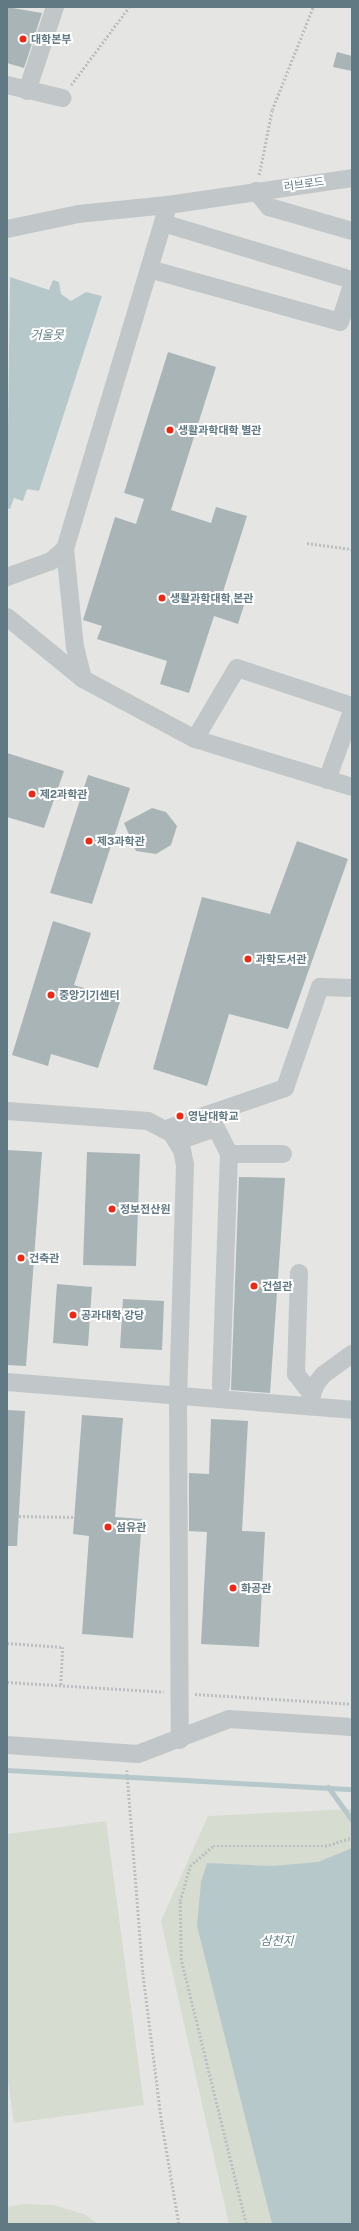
<!DOCTYPE html>
<meta charset="utf-8">
<style>
body{margin:0}
#map{position:relative;width:359px;height:2231px;overflow:hidden;background:#f4f4ef;font-family:"Public Sans","Noto Sans KR",sans-serif}
div>[style]{position:absolute}
[style*='--x']{left:calc(var(--x)*1px);top:calc(var(--y)*1px);width:calc(var(--w)*1px);rotate:calc(var(--a)*1deg)}
.built>*{inset:0;background:#e5e5e3}
.green>*{inset:0;background:#d6dcd0}
.water>*{inset:0;background:#b7c8ca}
.stream>*{height:5px;margin:-2.5px;padding:0 2.5px;transform-origin:2.5px;border-radius:2.5px;background:#b7c8ca}
.building>*{inset:0;background:#a9b4b7}
.path>*{height:2.5px;margin-top:-1.25px;transform-origin:0;background:repeating-linear-gradient(90deg,#bcbfc1 0 2px,transparent 0 4px)}
.minor>*{height:18px;margin:-9px;padding:0 9px;transform-origin:9px;border-radius:9px;background:#c1c6c8}
.dots>*{width:11px;height:11px;translate:-50% -50%;box-sizing:border-box;border:2px solid #fff;border-radius:50%}
span{translate:-50% -50%;white-space:nowrap;text-align:center;line-height:1.15;-webkit-text-stroke:4px #fff;paint-order:stroke}
.poi-label{font-size:11px;color:#607983;font-weight:700}
.left{translate:0 -50%;text-align:left}
.street-label{font-size:11px;color:#607983}
.water-label{font-size:12px;color:#5b7c81;font-style:italic}
.frame{position:absolute;inset:0;border:8px solid #607983;pointer-events:none}
</style>
<div id="map">
<div class="built">
<div style="clip-path:polygon(7px 7px,352px 7px,352px 2224px,7px 2224px)"></div>
</div>
<div class="green">
<div style="clip-path:polygon(352px 1809px,352px 2224px,229px 2224px,161px 1921px,208px 1816px)"></div>
<div style="clip-path:polygon(106px 1821px,144px 2105px,14px 2123px,7px 2075px,7px 1834px)"></div>
<div style="clip-path:polygon(24px 2204px,53px 2205px,84px 2214px,98px 2224px,7px 2224px,7px 2207px)"></div>
</div>
<div class="water">
<div style="clip-path:polygon(10px 277px,49px 290px,53px 280px,59px 282px,61px 294px,71px 301px,86px 292px,102px 296px,39px 491px,27px 489px,23px 501px,14px 498px,10px 509px,7px 508px)"></div>
<div style="clip-path:polygon(352px 1848px,352px 2224px,272px 2224px,197px 1926px,201px 1882px,207px 1863px,273px 1866px,318px 1862px)"></div>
</div>
<div class="stream">
<div style="--x:7;--y:1770;--w:346;--a:3.2"></div>
<div style="--x:328;--y:1787;--w:41;--a:54"></div>
</div>
<div class="building">
<div style="clip-path:polygon(7px 7px,42px 13px,24px 68px,7px 63px)"></div>
<div style="clip-path:polygon(337px 52px,352px 56px,352px 71px,333px 67px)"></div>
<div style="clip-path:polygon(168px 352px,216px 367px,171px 510px,211px 523px,216px 507px,247px 516px,222px 595px,245px 602px,238px 624px,214px 616px,189px 693px,160px 684px,167px 661px,97px 639px,102px 626px,83px 620px,115px 517px,136px 524px,144px 499px,124px 493px)"></div>
<div style="clip-path:polygon(7px 753px,64px 771px,44px 828px,7px 817px)"></div>
<div style="clip-path:polygon(88px 775px,130px 788px,92px 904px,50px 893px)"></div>
<div style="clip-path:polygon(152px 808px,166px 812px,177px 826px,171px 845px,156px 854px,136px 851px,124px 823px)"></div>
<div style="clip-path:polygon(297px 841px,348px 859px,288px 1029px,229px 1014px,207px 1086px,153px 1069px,202px 897px,270px 914px)"></div>
<div style="clip-path:polygon(53px 921px,91px 933px,74px 985px,121px 999px,98px 1068px,51px 1054px,48px 1066px,12px 1055px)"></div>
<div style="clip-path:polygon(7px 1150px,42px 1152px,26px 1366px,7px 1365px)"></div>
<div style="clip-path:polygon(87px 1152px,140px 1154px,136px 1266px,83px 1265px)"></div>
<div style="clip-path:polygon(239px 1177px,285px 1178px,270px 1393px,231px 1390px)"></div>
<div style="clip-path:polygon(57px 1284px,92px 1287px,88px 1346px,53px 1343px)"></div>
<div style="clip-path:polygon(123px 1299px,164px 1301px,162px 1350px,120px 1348px)"></div>
<div style="clip-path:polygon(7px 1410px,25px 1411px,17px 1546px,7px 1546px)"></div>
<div style="clip-path:polygon(82px 1415px,123px 1418px,115px 1517px,142px 1519px,133px 1638px,82px 1634px,89px 1536px,73px 1534px)"></div>
<div style="clip-path:polygon(211px 1419px,248px 1421px,242px 1531px,265px 1532px,259px 1647px,201px 1644px,207px 1532px,189px 1531px,189px 1473px,209px 1474px)"></div>
</div>
<div class="path">
<div style="--x:71;--y:85;--w:97;--a:-53.4"></div>
<div style="--x:259;--y:175;--w:66;--a:-78.7"></div>
<div style="--x:272;--y:110;--w:111;--a:-68.3"></div>
<div style="--x:307;--y:543;--w:45;--a:7.6"></div>
<div style="--x:19;--y:1516;--w:55;--a:1"></div>
<div style="--x:7;--y:1643;--w:56;--a:4.1"></div>
<div style="--x:63;--y:1647;--w:39;--a:93"></div>
<div style="--x:7;--y:1682;--w:157;--a:3.6"></div>
<div style="--x:195;--y:1694;--w:157;--a:3.6"></div>
<div style="--x:127;--y:1770;--w:204;--a:85.5"></div>
<div style="--x:143;--y:1973;--w:151;--a:82.8"></div>
<div style="--x:162;--y:2123;--w:102;--a:80.4"></div>
<div style="--x:246;--y:2224;--w:272;--a:-103.8"></div>
<div style="--x:181;--y:1960;--w:59;--a:-91"></div>
<div style="--x:180;--y:1901;--w:36;--a:-74"></div>
<div style="--x:190;--y:1866;--w:30;--a:-41"></div>
<div style="--x:213;--y:1846;--w:112;--a:0"></div>
<div style="--x:325;--y:1846;--w:28;--a:-17"></div>
</div>
<div class="minor">
<div style="--x:7;--y:85;--w:57;--a:13.3"></div>
<div style="--x:27;--y:91;--w:89;--a:-71.6"></div>
<div style="--x:256;--y:191;--w:21;--a:51"></div>
<div style="--x:269;--y:207;--w:86;--a:16.1"></div>
<div style="--x:163;--y:223;--w:197;--a:16.8"></div>
<div style="--x:7;--y:229;--w:73;--a:-11.9"></div>
<div style="--x:78;--y:214;--w:90;--a:-5.7"></div>
<div style="--x:168;--y:205;--w:186;--a:-8.3"></div>
<div style="--x:149;--y:269;--w:198;--a:15.5"></div>
<div style="--x:340;--y:322;--w:38;--a:-72"></div>
<div style="--x:65;--y:549;--w:99;--a:84.2"></div>
<div style="--x:75;--y:647;--w:33;--a:76"></div>
<div style="--x:7;--y:577;--w:47;--a:-20"></div>
<div style="--x:51;--y:561;--w:18;--a:-41"></div>
<div style="--x:65;--y:549;--w:359;--a:-73.3"></div>
<div style="--x:7;--y:617;--w:98;--a:39.2"></div>
<div style="--x:83;--y:679;--w:127;--a:28.2"></div>
<div style="--x:195;--y:739;--w:164;--a:17"></div>
<div style="--x:195;--y:739;--w:82;--a:-59.4"></div>
<div style="--x:237;--y:668;--w:121;--a:18.3"></div>
<div style="--x:327;--y:780;--w:73;--a:-70.1"></div>
<div style="--x:7;--y:1111;--w:141;--a:4.1"></div>
<div style="--x:148;--y:1121;--w:27;--a:28"></div>
<div style="--x:172;--y:1134;--w:19;--a:58"></div>
<div style="--x:182;--y:1150;--w:15;--a:79"></div>
<div style="--x:185;--y:1165;--w:232;--a:91.7"></div>
<div style="--x:178;--y:1397;--w:343;--a:89.7"></div>
<div style="--x:166;--y:1129;--w:126;--a:-19"></div>
<div style="--x:285;--y:1088;--w:107;--a:-70.9"></div>
<div style="--x:320;--y:987;--w:32;--a:2"></div>
<div style="--x:178;--y:1141;--w:40;--a:-18.9"></div>
<div style="--x:216;--y:1128;--w:29;--a:63"></div>
<div style="--x:229;--y:1154;--w:232;--a:92"></div>
<div style="--x:229;--y:1154;--w:54;--a:0"></div>
<div style="--x:299;--y:1273;--w:101;--a:91.7"></div>
<div style="--x:296;--y:1374;--w:24;--a:52"></div>
<div style="--x:7;--y:1382;--w:346;--a:4.6"></div>
<div style="--x:309;--y:1403;--w:20;--a:-70"></div>
<div style="--x:316;--y:1384;--w:11;--a:-52"></div>
<div style="--x:323;--y:1375;--w:36;--a:-36"></div>
<div style="--x:7;--y:1745;--w:131;--a:3.9"></div>
<div style="--x:138;--y:1754;--w:97;--a:-21"></div>
<div style="--x:229;--y:1719;--w:123;--a:3.7"></div>
</div>
<div class="dots">
<div style="left:23px;top:39px;background:#f22712"></div>
<div style="left:170px;top:430px;background:#f22712"></div>
<div style="left:162px;top:598px;background:#f22712"></div>
<div style="left:32px;top:794px;background:#f22712"></div>
<div style="left:89px;top:841px;background:#f22712"></div>
<div style="left:248px;top:959px;background:#f22712"></div>
<div style="left:51px;top:995px;background:#f22712"></div>
<div style="left:180px;top:1116px;background:#f22712"></div>
<div style="left:112px;top:1209px;background:#f22712"></div>
<div style="left:21px;top:1258px;background:#f22712"></div>
<div style="left:254px;top:1286px;background:#f22712"></div>
<div style="left:73px;top:1315px;background:#f22712"></div>
<div style="left:108px;top:1527px;background:#f22712"></div>
<div style="left:233px;top:1588px;background:#f22712"></div>
</div>
<div class="poi-label">
<span class="left" style="left:31px;top:39px">대학본부</span>
<span class="left" style="left:178px;top:430px">생활과학대학 별관</span>
<span class="left" style="left:170px;top:598px">생활과학대학 본관</span>
<span class="left" style="left:40px;top:794px">제2과학관</span>
<span class="left" style="left:97px;top:841px">제3과학관</span>
<span class="left" style="left:256px;top:959px">과학도서관</span>
<span class="left" style="left:59px;top:995px">중앙기기센터</span>
<span class="left" style="left:188px;top:1116px">영남대학교</span>
<span class="left" style="left:120px;top:1209px">정보전산원</span>
<span class="left" style="left:29px;top:1258px">건축관</span>
<span class="left" style="left:262px;top:1286px">건설관</span>
<span class="left" style="left:81px;top:1315px">공과대학 강당</span>
<span class="left" style="left:116px;top:1527px">섬유관</span>
<span class="left" style="left:241px;top:1588px">화공관</span>
</div>
<div class="street-label">
<span style="left:304px;top:184px;rotate:-8deg">러브로드</span>
</div>
<div class="water-label">
<span style="left:47px;top:336px">거울못</span>
<span style="left:277px;top:1942px">삼천지</span>
</div>
<div class="frame"></div>
</div>
